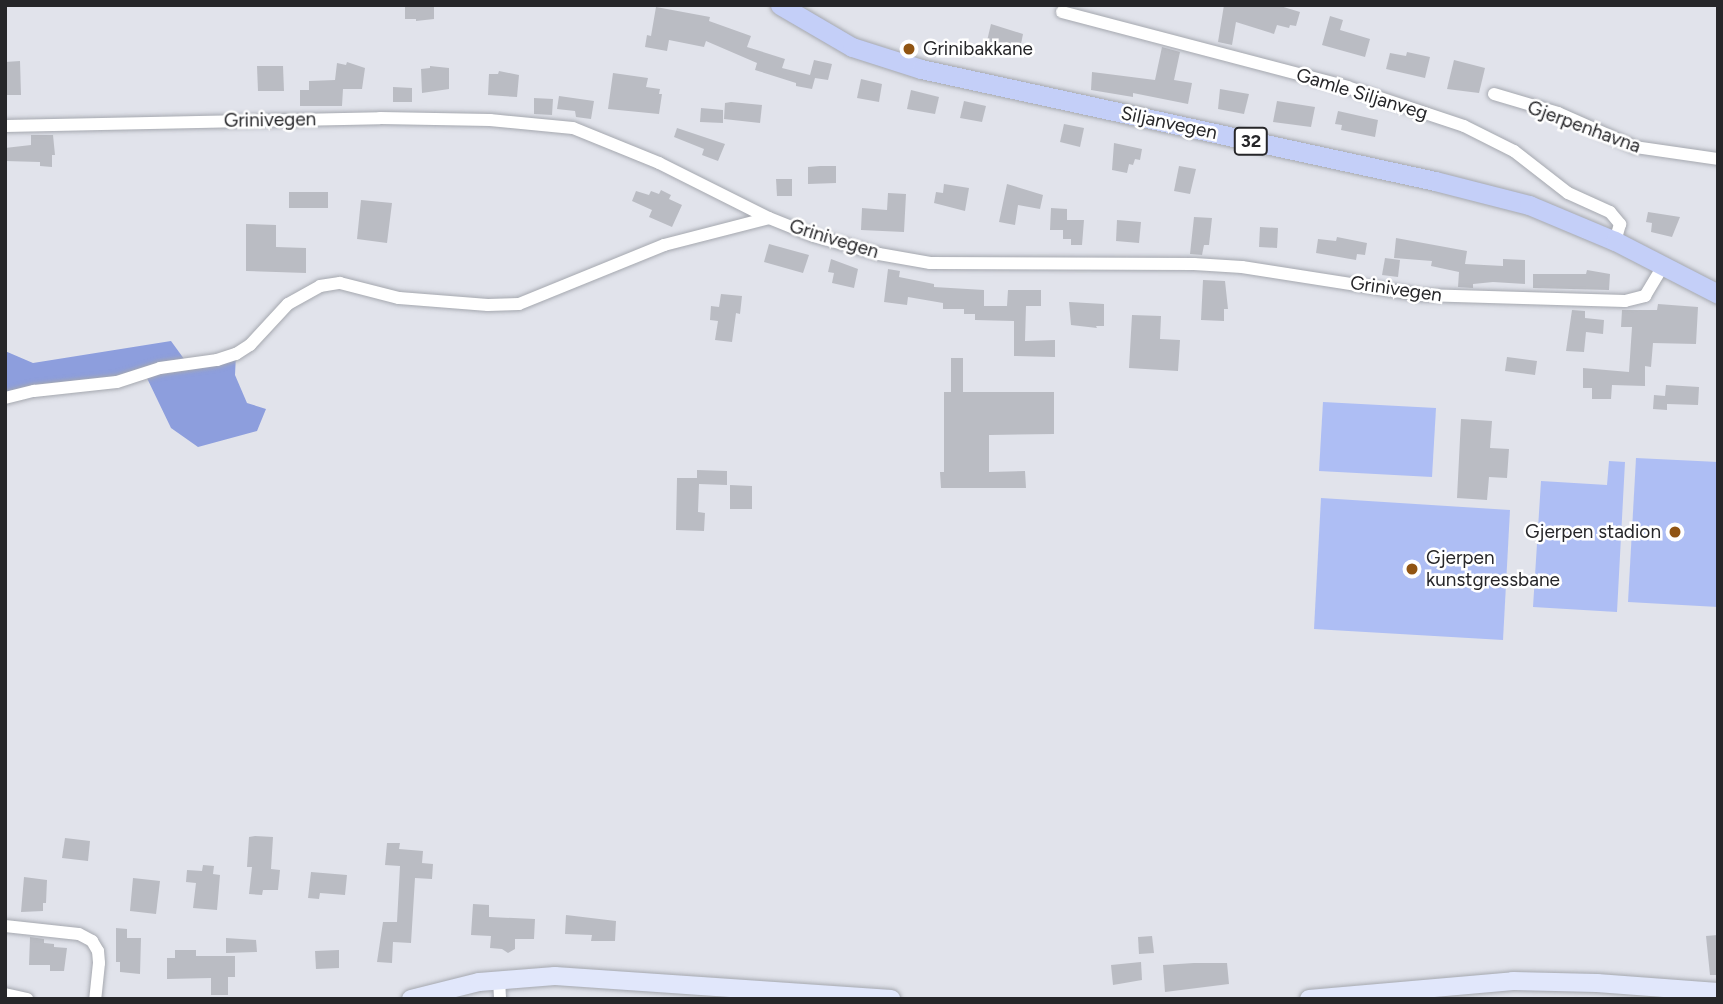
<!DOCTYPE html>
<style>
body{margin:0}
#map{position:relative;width:1723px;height:1004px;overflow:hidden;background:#e1e3eb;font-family:Figtree,sans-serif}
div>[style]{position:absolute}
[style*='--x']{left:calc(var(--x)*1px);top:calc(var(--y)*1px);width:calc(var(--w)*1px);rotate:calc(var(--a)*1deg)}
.green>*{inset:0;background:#aebef4}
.forest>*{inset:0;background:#8d9edd}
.building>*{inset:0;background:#babcc3}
.roads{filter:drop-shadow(0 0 2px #a5a8af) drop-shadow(0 0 2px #a5a8af)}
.street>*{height:12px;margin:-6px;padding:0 6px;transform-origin:6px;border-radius:6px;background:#fff}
.secondary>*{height:18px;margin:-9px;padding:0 9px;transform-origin:9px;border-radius:9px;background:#e1e7fb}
.primary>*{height:19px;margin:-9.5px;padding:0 9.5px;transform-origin:9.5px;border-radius:9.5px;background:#c4cff8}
.dots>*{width:19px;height:19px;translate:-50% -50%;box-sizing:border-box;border:4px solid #fff;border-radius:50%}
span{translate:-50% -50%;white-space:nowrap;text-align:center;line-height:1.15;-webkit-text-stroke:5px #fff;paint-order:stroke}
.shield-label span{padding:2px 5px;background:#fff;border:2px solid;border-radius:5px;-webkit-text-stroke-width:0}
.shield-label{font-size:18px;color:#262629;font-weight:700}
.poi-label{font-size:19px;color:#262629}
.left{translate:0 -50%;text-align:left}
.right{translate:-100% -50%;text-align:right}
.street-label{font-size:19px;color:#262629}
.frame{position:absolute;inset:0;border:7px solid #262629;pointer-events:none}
</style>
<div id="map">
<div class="green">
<div style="clip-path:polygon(1323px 402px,1436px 408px,1432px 477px,1319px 471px)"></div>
<div style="clip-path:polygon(1636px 458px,1718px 462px,1718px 607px,1628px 602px)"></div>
<div style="clip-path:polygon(1609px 461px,1625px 462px,1617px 612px,1533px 607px,1541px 481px,1607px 485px)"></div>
<div style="clip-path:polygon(1321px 498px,1510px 510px,1503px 640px,1314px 629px)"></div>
</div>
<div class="forest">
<div style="clip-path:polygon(171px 341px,187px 363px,236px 354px,235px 375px,247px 403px,266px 409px,257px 431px,198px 447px,171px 428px,145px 374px,5px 403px,5px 351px,33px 363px)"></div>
</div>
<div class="building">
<div style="clip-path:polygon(405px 5px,434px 5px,434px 19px,416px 21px,416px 19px,405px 19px)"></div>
<div style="clip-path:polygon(1224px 5px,1277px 5px,1300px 12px,1296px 26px,1290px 25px,1289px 28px,1277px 25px,1274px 34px,1236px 22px,1232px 45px,1218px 42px)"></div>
<div style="clip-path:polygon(656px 7px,710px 17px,709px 21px,751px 36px,747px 47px,785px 59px,782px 68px,810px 75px,814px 60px,832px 64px,828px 80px,815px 78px,812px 89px,796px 86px,796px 83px,755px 70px,757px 63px,706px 41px,704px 47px,669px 40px,667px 51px,645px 47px,647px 35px,651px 36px)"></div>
<div style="clip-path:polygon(1330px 16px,1343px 20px,1340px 30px,1370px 39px,1365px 57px,1322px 45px)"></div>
<div style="clip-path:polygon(991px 24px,1023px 34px,1020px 49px,987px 41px)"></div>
<div style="clip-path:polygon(1162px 47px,1180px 52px,1174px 80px,1192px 83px,1188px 104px,1133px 93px,1133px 97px,1091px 90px,1092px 72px,1155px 80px)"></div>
<div style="clip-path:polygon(1407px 52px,1430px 57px,1425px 78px,1386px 69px,1390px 53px,1406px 56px)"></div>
<div style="clip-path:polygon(1454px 60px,1485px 68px,1479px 93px,1447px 89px)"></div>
<div style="clip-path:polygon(20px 61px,21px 95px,5px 95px,5px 62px)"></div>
<div style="clip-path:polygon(347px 62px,365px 68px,362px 89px,343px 89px,342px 106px,300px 106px,300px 90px,309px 90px,309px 81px,335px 80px,337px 63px,346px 65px)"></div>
<div style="clip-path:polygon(257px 66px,283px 66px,284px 91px,258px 91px)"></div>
<div style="clip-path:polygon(430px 66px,449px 68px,449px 89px,422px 93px,421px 69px,430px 68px)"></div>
<div style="clip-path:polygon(499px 71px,519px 75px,517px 97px,488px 95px,489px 74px,498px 74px)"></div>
<div style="clip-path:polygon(613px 73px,648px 78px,646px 87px,660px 89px,659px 94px,662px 94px,659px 114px,608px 109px)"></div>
<div style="clip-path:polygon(861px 79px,882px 84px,879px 102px,857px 98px)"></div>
<div style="clip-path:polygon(393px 87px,412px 88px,412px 102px,393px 102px)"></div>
<div style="clip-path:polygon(1220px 89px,1249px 94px,1244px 114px,1218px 109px)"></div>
<div style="clip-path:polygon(911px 90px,939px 97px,935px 114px,907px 109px)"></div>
<div style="clip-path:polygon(559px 96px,594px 101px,591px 119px,576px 117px,575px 111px,557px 109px)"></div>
<div style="clip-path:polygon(534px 98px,553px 99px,552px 115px,534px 114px)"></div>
<div style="clip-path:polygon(964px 101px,986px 106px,982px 122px,960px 118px)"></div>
<div style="clip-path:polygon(1277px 101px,1315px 107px,1311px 127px,1273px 122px)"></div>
<div style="clip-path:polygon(731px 102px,762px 105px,760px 123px,724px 119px,725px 103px)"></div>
<div style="clip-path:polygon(701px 108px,723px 110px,723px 123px,700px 122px)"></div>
<div style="clip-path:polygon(1338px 111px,1378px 120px,1375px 137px,1341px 130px,1342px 125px,1335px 124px)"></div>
<div style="clip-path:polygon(1064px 124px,1084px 128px,1080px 147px,1060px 142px)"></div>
<div style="clip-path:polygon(677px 128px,725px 144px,718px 161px,702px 155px,704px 149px,674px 137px)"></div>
<div style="clip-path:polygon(31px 135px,53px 135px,55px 155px,52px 155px,52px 167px,40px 166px,40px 162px,5px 161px,5px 148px,31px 145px)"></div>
<div style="clip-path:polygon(1114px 143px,1142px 149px,1140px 160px,1135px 159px,1133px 165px,1129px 164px,1127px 173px,1112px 170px)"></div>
<div style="clip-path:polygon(820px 166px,836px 166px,836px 183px,808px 184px,808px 167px)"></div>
<div style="clip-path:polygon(1179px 166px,1196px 169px,1190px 194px,1174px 191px)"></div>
<div style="clip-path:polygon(776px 179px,792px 179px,792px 196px,777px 196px)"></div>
<div style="clip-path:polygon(944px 184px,969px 188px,965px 211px,934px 203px,936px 192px,943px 193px)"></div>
<div style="clip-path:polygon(1007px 184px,1043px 195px,1040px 209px,1018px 205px,1015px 225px,999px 222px)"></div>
<div style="clip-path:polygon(661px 190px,671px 195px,669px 199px,682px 205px,672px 227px,649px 217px,652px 210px,632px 201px,636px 191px,649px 195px,651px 191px,659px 194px)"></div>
<div style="clip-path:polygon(289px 192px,328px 192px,328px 208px,289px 208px)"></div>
<div style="clip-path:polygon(888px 193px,906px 194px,904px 232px,861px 230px,862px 208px,887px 210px)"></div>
<div style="clip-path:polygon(361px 200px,392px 203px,387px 243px,357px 239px)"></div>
<div style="clip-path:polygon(1051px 208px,1067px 209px,1067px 220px,1084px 220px,1082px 245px,1071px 245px,1071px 239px,1063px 239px,1063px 230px,1050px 230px)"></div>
<div style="clip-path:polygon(1648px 212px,1680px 217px,1672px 237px,1651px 232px,1652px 223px,1646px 222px)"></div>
<div style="clip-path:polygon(1194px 217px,1212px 218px,1209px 245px,1204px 245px,1202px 255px,1190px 254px)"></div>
<div style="clip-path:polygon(1117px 220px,1141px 222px,1139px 243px,1116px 241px)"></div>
<div style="clip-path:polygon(246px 224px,276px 225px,276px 247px,306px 248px,306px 273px,246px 271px)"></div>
<div style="clip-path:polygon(1260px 227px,1278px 228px,1277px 248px,1259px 247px)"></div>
<div style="clip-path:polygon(1337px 237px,1367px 243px,1365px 255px,1357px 254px,1356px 260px,1316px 253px,1318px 239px,1336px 241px)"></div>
<div style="clip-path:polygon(1396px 238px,1467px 251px,1465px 264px,1503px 266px,1503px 259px,1525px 260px,1525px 284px,1493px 282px,1473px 284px,1473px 288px,1458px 287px,1459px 272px,1431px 266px,1432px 261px,1394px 258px)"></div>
<div style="clip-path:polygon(769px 244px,809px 255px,803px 273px,764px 262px)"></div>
<div style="clip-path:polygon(1385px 258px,1400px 260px,1398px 277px,1382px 275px)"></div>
<div style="clip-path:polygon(831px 259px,858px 269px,854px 288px,832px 283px,834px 273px,828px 272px)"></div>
<div style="clip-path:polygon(888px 269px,900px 271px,899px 277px,934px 284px,934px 287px,984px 290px,984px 306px,1007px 306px,1008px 290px,1041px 290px,1041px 306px,1026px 306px,1025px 341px,1055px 340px,1055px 357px,1014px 356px,1014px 321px,975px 320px,975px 314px,964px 314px,964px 309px,943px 309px,943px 303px,908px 297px,907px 305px,884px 302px)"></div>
<div style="clip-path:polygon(1587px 270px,1610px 274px,1609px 290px,1533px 288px,1533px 274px,1586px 274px)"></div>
<div style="clip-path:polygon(1203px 280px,1225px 281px,1228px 309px,1224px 309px,1224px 321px,1201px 320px)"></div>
<div style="clip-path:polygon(721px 294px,742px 296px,740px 314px,736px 313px,732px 342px,715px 340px,718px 321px,710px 320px,711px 306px,719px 307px)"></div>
<div style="clip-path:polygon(1069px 302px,1104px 304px,1104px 326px,1096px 326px,1097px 328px,1071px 325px)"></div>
<div style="clip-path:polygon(1658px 304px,1698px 307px,1696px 344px,1653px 343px,1651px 367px,1645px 366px,1645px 386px,1612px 385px,1611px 399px,1592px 399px,1592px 388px,1583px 388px,1583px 368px,1629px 372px,1632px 327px,1621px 327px,1622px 310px,1657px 310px)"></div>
<div style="clip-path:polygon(1572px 310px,1585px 311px,1585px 318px,1604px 320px,1603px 334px,1586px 332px,1584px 352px,1566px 351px)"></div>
<div style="clip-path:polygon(1132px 315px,1161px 316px,1160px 339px,1180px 340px,1178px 371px,1129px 368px)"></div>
<div style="clip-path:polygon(1507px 357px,1537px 361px,1535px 375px,1505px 371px)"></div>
<div style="clip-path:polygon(951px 358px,963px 358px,963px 392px,1054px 392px,1054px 434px,989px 435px,989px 472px,1025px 471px,1026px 488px,941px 488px,940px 472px,944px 472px,944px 392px,951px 392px)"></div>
<div style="clip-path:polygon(1666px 385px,1699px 387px,1698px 405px,1667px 404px,1667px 410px,1653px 409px,1654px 395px,1665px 396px)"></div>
<div style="clip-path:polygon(1461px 419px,1492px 421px,1490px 448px,1509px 449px,1507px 478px,1489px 477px,1487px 500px,1457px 498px)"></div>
<div style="clip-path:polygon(697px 470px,727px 471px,727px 485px,699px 484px,698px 512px,705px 513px,704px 531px,676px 530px,677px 478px,697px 478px)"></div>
<div style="clip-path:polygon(730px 485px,752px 486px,752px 509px,730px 509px)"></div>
<div style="clip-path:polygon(255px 836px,273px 837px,271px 869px,280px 870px,278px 890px,263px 890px,262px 895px,249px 894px,252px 867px,247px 867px,249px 837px)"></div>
<div style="clip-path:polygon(65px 838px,90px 841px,88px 861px,62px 858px)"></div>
<div style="clip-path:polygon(387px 843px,400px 843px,399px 849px,423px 851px,422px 863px,433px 864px,432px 879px,415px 878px,411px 943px,393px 942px,392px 963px,377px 962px,383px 922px,397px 922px,400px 866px,385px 865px)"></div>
<div style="clip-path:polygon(203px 865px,214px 866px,213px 874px,220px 875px,217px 910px,193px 908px,196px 883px,186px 882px,187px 870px,202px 871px)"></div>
<div style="clip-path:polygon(311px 872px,347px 875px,345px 895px,320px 893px,319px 899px,308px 898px)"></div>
<div style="clip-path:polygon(24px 877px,47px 880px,46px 903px,43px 903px,43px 911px,21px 912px)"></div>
<div style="clip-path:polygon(133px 878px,160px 881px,156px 914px,130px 911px)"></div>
<div style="clip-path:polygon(473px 904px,489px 905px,489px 917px,535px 919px,534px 939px,515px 939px,515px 949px,508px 953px,502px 949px,490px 948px,491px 936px,471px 935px)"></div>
<div style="clip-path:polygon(566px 915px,616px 921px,615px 941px,591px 941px,592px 935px,565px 934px)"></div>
<div style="clip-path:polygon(116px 928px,127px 929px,127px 938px,141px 938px,140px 974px,120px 972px,120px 962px,116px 962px)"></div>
<div style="clip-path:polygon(1718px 935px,1718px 975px,1710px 975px,1706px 936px)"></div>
<div style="clip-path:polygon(1152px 936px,1154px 953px,1139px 954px,1138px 937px)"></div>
<div style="clip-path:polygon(30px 937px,44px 939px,44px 943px,54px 944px,54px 947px,67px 948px,64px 971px,50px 971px,50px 965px,29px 965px)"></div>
<div style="clip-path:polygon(226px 938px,256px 940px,257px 952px,226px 953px)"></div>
<div style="clip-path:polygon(175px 950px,196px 950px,196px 956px,235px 956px,235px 977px,228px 977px,228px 995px,211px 995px,211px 978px,167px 979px,167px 958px,175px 958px)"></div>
<div style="clip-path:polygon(339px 950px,339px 968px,316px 969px,315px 951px)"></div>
<div style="clip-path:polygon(1141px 962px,1142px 980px,1113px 985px,1111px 965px)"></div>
<div style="clip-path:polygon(1194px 963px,1227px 963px,1229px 984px,1165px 992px,1163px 965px)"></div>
</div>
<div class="roads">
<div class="street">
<div style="--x:1062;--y:12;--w:295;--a:14.7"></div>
<div style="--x:1347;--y:87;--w:123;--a:18.4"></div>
<div style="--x:1464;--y:126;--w:56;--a:26.6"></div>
<div style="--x:1514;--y:151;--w:68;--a:37.9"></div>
<div style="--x:1568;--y:193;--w:46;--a:24.3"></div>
<div style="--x:1610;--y:212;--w:16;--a:50"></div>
<div style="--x:1620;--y:224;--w:18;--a:106"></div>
<div style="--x:1494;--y:94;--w:67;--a:16.5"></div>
<div style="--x:1558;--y:113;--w:84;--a:23.8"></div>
<div style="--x:1635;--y:147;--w:84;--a:8.2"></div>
<div style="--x:5;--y:126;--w:375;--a:-1.2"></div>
<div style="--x:380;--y:118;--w:110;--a:1"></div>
<div style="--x:490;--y:120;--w:83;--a:5.5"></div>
<div style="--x:573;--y:128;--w:93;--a:22.1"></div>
<div style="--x:659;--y:163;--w:123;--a:26.6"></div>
<div style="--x:769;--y:218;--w:48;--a:21.8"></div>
<div style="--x:814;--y:236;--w:67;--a:15.5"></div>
<div style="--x:879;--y:254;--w:52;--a:10"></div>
<div style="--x:930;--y:263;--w:264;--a:0.2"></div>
<div style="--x:1194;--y:264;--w:48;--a:3.6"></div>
<div style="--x:1242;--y:267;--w:181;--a:8.9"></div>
<div style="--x:1421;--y:295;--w:204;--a:1.7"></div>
<div style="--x:1625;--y:301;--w:21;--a:-14"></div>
<div style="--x:1645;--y:296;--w:35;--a:-59"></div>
<div style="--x:5;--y:398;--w:30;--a:-14"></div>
<div style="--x:34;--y:391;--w:83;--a:-6.2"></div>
<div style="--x:117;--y:382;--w:45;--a:-18"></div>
<div style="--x:160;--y:368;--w:58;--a:-8"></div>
<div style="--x:217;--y:360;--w:20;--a:-18"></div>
<div style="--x:236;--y:354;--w:17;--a:-33"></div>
<div style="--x:250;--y:345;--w:56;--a:-47.2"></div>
<div style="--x:288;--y:304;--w:37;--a:-29"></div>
<div style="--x:320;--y:286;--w:20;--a:-9"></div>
<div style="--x:340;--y:283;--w:61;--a:14.3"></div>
<div style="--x:399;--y:298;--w:89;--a:4.5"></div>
<div style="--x:488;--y:305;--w:31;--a:-2"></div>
<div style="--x:519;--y:304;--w:157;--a:-22.1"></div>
<div style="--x:664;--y:245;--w:108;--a:-14.4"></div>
<div style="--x:5;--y:926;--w:74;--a:6.2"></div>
<div style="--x:79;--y:934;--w:15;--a:28"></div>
<div style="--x:92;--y:941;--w:12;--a:59"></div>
<div style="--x:98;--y:951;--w:12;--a:85"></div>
<div style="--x:99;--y:963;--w:36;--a:96"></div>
<div style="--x:499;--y:979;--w:20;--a:87"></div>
<div style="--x:5;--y:994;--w:23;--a:13"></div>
</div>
<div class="secondary">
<div style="--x:411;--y:999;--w:70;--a:-14"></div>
<div style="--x:479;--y:982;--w:76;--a:-4.5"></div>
<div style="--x:555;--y:976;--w:337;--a:3.9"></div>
<div style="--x:1309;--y:999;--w:205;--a:-5"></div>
<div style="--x:1513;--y:981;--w:84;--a:1.4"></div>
<div style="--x:1597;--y:983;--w:121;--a:4.3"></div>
</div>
<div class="primary">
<div style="--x:780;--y:5;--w:83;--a:30.3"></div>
<div style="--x:852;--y:47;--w:72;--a:17.7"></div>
<div style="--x:921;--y:69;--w:526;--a:12.29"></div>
<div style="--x:1435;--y:181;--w:97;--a:14.3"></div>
<div style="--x:1529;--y:205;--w:93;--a:22.7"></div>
<div style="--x:1615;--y:241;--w:116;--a:27.2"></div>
</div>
</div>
<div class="dots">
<div style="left:909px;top:49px;background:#905413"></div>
<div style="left:1675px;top:532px;background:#905413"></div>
<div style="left:1412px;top:569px;background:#905413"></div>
</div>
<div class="shield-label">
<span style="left:1251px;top:141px">32</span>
</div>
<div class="poi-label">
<span class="left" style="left:923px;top:49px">Grinibakkane</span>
<span class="right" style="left:1661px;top:532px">Gjerpen stadion</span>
<span class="left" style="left:1426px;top:569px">Gjerpen<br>kunstgressbane</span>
</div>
<div class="street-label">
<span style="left:1362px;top:94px;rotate:17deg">Gamle Siljanveg</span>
<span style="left:270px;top:120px;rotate:-1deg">Grinivegen</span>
<span style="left:1169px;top:123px;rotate:12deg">Siljanvegen</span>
<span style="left:1584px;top:127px;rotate:20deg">Gjerpenhavna</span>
<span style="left:834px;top:239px;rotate:17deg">Grinivegen</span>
<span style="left:1396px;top:289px;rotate:8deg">Grinivegen</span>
</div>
<div class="frame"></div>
</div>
